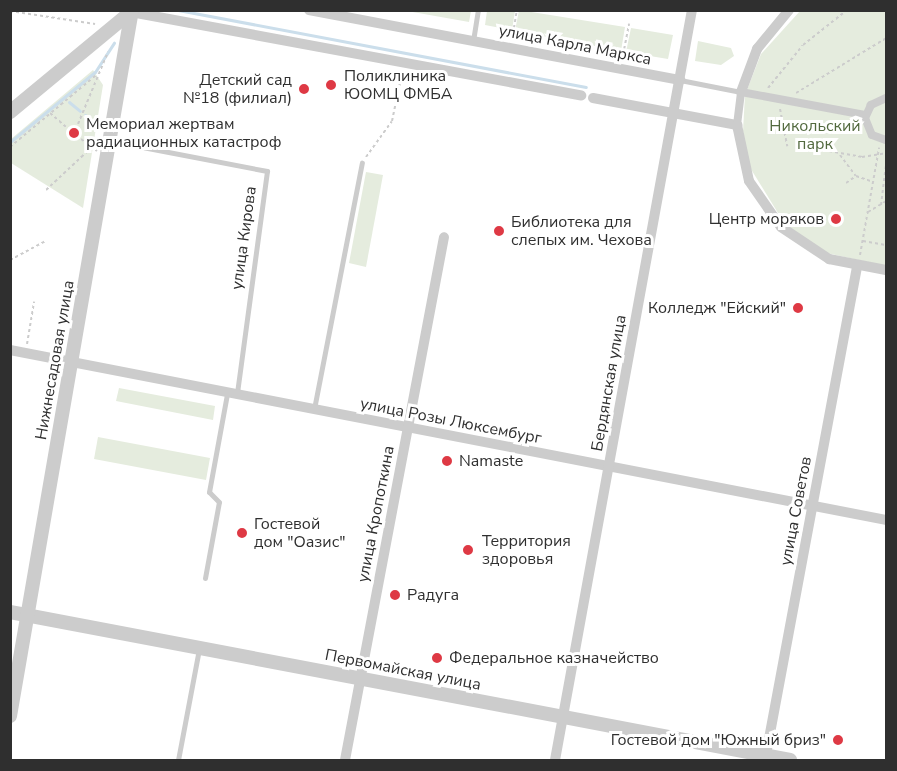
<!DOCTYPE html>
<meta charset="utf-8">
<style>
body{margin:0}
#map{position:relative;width:897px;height:771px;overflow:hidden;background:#fff;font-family:"Nunito Sans",sans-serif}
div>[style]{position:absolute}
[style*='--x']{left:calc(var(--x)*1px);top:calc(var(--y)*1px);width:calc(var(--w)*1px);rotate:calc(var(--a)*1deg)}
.green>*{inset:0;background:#e5ecde}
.stream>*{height:3px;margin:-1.5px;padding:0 1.5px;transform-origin:1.5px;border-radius:1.5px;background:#cbdeeb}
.path>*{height:2px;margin-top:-1px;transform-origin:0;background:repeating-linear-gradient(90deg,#ccc 0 3px,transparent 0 6px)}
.service>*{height:5px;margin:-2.5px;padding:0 2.5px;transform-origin:2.5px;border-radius:2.5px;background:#ccc}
.pedestrian>*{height:8px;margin:-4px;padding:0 4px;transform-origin:4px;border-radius:4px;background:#ccc}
.minor>*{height:10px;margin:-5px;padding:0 5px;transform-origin:5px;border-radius:5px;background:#ccc}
.tertiary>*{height:14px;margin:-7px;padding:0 7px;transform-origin:7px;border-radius:7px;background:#ccc}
.dots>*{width:16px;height:16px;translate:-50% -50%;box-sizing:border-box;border:3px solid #fff;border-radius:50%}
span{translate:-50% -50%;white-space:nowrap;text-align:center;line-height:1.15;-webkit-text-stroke:6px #fff;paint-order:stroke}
.street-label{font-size:16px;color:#2f2f2f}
.poi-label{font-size:16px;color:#2f2f2f}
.left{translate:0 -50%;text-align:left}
.right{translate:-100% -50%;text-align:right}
.park-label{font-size:16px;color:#52693e}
.frame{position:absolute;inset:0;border:12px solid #2f2f2f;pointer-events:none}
</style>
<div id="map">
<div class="green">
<div style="clip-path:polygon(519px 10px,625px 27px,621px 51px,515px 31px)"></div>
<div style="clip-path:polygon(407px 11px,471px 10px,471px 11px,469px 22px)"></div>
<div style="clip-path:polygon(487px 11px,515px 11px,512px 30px,485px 25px)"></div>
<div style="clip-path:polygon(800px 11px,886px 11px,886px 266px,822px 252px,786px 226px,749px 166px,743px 131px,745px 95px,761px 54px)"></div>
<div style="clip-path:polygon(631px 28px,673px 35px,668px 59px,626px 52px)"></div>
<div style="clip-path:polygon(698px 41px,731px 48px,734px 56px,721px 65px,695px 61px)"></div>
<div style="clip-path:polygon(93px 70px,103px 85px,83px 208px,11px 163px,11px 139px)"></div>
<div style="clip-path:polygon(366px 172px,383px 175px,366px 267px,349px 263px)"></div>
<div style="clip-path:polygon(119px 388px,215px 406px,213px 420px,116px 401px)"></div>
<div style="clip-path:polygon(98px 437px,210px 458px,206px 480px,94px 459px)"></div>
</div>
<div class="stream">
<div style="--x:178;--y:10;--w:415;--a:10.7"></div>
<div style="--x:69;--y:102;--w:14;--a:39"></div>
<div style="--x:85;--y:115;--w:14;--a:39"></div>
<div style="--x:10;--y:142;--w:110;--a:-39.5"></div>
<div style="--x:95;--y:72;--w:35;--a:-57"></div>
</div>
<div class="path">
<div style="--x:10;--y:11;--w:86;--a:8.7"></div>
<div style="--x:513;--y:34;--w:24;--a:-81"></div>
<div style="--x:623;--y:55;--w:32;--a:-79"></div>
<div style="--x:768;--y:88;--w:55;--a:-50.9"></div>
<div style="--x:803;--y:45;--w:56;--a:-38.5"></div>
<div style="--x:796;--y:93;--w:105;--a:-31.4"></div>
<div style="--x:780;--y:109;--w:38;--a:79"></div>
<div style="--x:50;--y:113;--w:21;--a:41"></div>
<div style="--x:78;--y:124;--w:78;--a:-67.4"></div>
<div style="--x:81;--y:139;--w:20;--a:37"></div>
<div style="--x:10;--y:147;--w:112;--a:-39.9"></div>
<div style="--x:829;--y:151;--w:34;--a:10"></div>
<div style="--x:862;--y:157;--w:24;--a:-9"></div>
<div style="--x:840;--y:155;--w:26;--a:53"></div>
<div style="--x:856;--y:176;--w:18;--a:19"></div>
<div style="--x:366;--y:157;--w:44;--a:-54.2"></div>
<div style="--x:392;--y:121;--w:49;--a:-78.2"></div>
<div style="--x:846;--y:183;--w:12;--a:-35"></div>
<div style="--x:46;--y:190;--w:63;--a:-43.1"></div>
<div style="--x:881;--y:205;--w:39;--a:-83"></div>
<div style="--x:868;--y:212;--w:21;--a:-31"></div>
<div style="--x:863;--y:241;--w:23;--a:10"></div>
<div style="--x:860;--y:255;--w:109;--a:-79.9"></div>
<div style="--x:10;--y:260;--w:40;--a:-28"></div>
<div style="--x:27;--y:344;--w:43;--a:-80.5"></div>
</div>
<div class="service">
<div style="--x:473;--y:41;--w:31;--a:-81"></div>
<div style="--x:680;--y:80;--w:62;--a:11.1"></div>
<div style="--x:111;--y:141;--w:159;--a:10.9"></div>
<div style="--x:267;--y:171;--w:224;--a:97.7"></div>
<div style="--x:314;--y:409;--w:251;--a:-79"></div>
<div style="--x:205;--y:578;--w:77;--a:-79.6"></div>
<div style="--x:219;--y:502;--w:14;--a:-135"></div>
<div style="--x:209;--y:492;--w:100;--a:-79.6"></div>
<div style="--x:178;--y:760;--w:113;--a:-79.3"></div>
</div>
<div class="pedestrian">
<div style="--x:886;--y:98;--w:17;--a:155"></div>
<div style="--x:871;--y:105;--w:14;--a:115"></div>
<div style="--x:865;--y:118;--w:18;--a:68"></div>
<div style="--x:872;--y:135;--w:15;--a:20"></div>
<div style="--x:737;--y:125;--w:33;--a:-83"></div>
<div style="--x:741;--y:92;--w:126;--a:10.5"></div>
</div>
<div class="minor">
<div style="--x:309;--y:10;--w:378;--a:10.7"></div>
<div style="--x:131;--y:12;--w:458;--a:10.5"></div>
<div style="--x:741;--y:92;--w:46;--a:-69.6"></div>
<div style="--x:757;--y:49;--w:50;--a:-50.6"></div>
<div style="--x:593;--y:98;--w:147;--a:10.6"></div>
<div style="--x:737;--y:125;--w:57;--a:77.9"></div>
<div style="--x:749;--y:181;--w:56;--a:55.2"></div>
<div style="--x:781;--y:227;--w:58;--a:33.7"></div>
<div style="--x:829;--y:259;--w:58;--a:10.9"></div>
<div style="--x:10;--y:350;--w:892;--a:10.98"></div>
<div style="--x:345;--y:760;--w:532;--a:-79.28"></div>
<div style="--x:555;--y:760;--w:762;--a:-79.65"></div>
<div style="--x:765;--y:760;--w:502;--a:-79.43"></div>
</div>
<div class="tertiary">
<div style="--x:10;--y:112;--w:157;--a:-39.6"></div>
<div style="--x:10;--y:612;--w:794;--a:10.74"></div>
<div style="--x:10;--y:716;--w:716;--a:-80.2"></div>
</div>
<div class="dots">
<div style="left:331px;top:85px;background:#de3944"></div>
<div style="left:304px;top:89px;background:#de3944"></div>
<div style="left:74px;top:133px;background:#de3944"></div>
<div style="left:836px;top:219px;background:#de3944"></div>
<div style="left:499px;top:231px;background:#de3944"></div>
<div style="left:798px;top:308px;background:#de3944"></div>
<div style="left:447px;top:461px;background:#de3944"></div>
<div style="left:242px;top:533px;background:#de3944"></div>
<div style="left:468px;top:550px;background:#de3944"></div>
<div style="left:395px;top:595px;background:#de3944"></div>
<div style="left:437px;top:658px;background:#de3944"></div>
<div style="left:838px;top:740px;background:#de3944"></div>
</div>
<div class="street-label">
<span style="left:575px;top:45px;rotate:11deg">улица Карла Маркса</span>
<span style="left:244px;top:238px;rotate:-82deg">улица Кирова</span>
<span style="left:55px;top:360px;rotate:-80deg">Нижнесадовая улица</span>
<span style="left:609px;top:383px;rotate:-80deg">Бердянская улица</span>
<span style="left:451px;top:421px;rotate:11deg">улица Розы Люксембург</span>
<span style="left:796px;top:511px;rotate:-79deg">улица Советов</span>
<span style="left:376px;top:514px;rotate:-79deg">улица Кропоткина</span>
<span style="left:403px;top:670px;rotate:11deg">Первомайская улица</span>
</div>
<div class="poi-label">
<span class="left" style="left:344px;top:85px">Поликлиника<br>ЮОМЦ ФМБА</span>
<span class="right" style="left:292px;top:89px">Детский сад<br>№18 (филиал)</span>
<span class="left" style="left:86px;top:133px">Мемориал жертвам<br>радиационных катастроф</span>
<span class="right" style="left:824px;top:219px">Центр моряков</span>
<span class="left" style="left:511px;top:231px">Библиотека для<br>слепых им. Чехова</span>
<span class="right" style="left:786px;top:308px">Колледж "Ейский"</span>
<span class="left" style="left:459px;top:461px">Namaste</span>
<span class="left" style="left:254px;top:533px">Гостевой<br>дом "Оазис"</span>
<span class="left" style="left:482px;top:550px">Территория<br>здоровья</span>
<span class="left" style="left:407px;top:595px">Радуга</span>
<span class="left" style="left:449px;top:658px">Федеральное казначейство</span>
<span class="right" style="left:826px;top:740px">Гостевой дом "Южный бриз"</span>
</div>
<div class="park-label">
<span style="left:815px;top:135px">Никольский<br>парк</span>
</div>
<div class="frame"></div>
</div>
